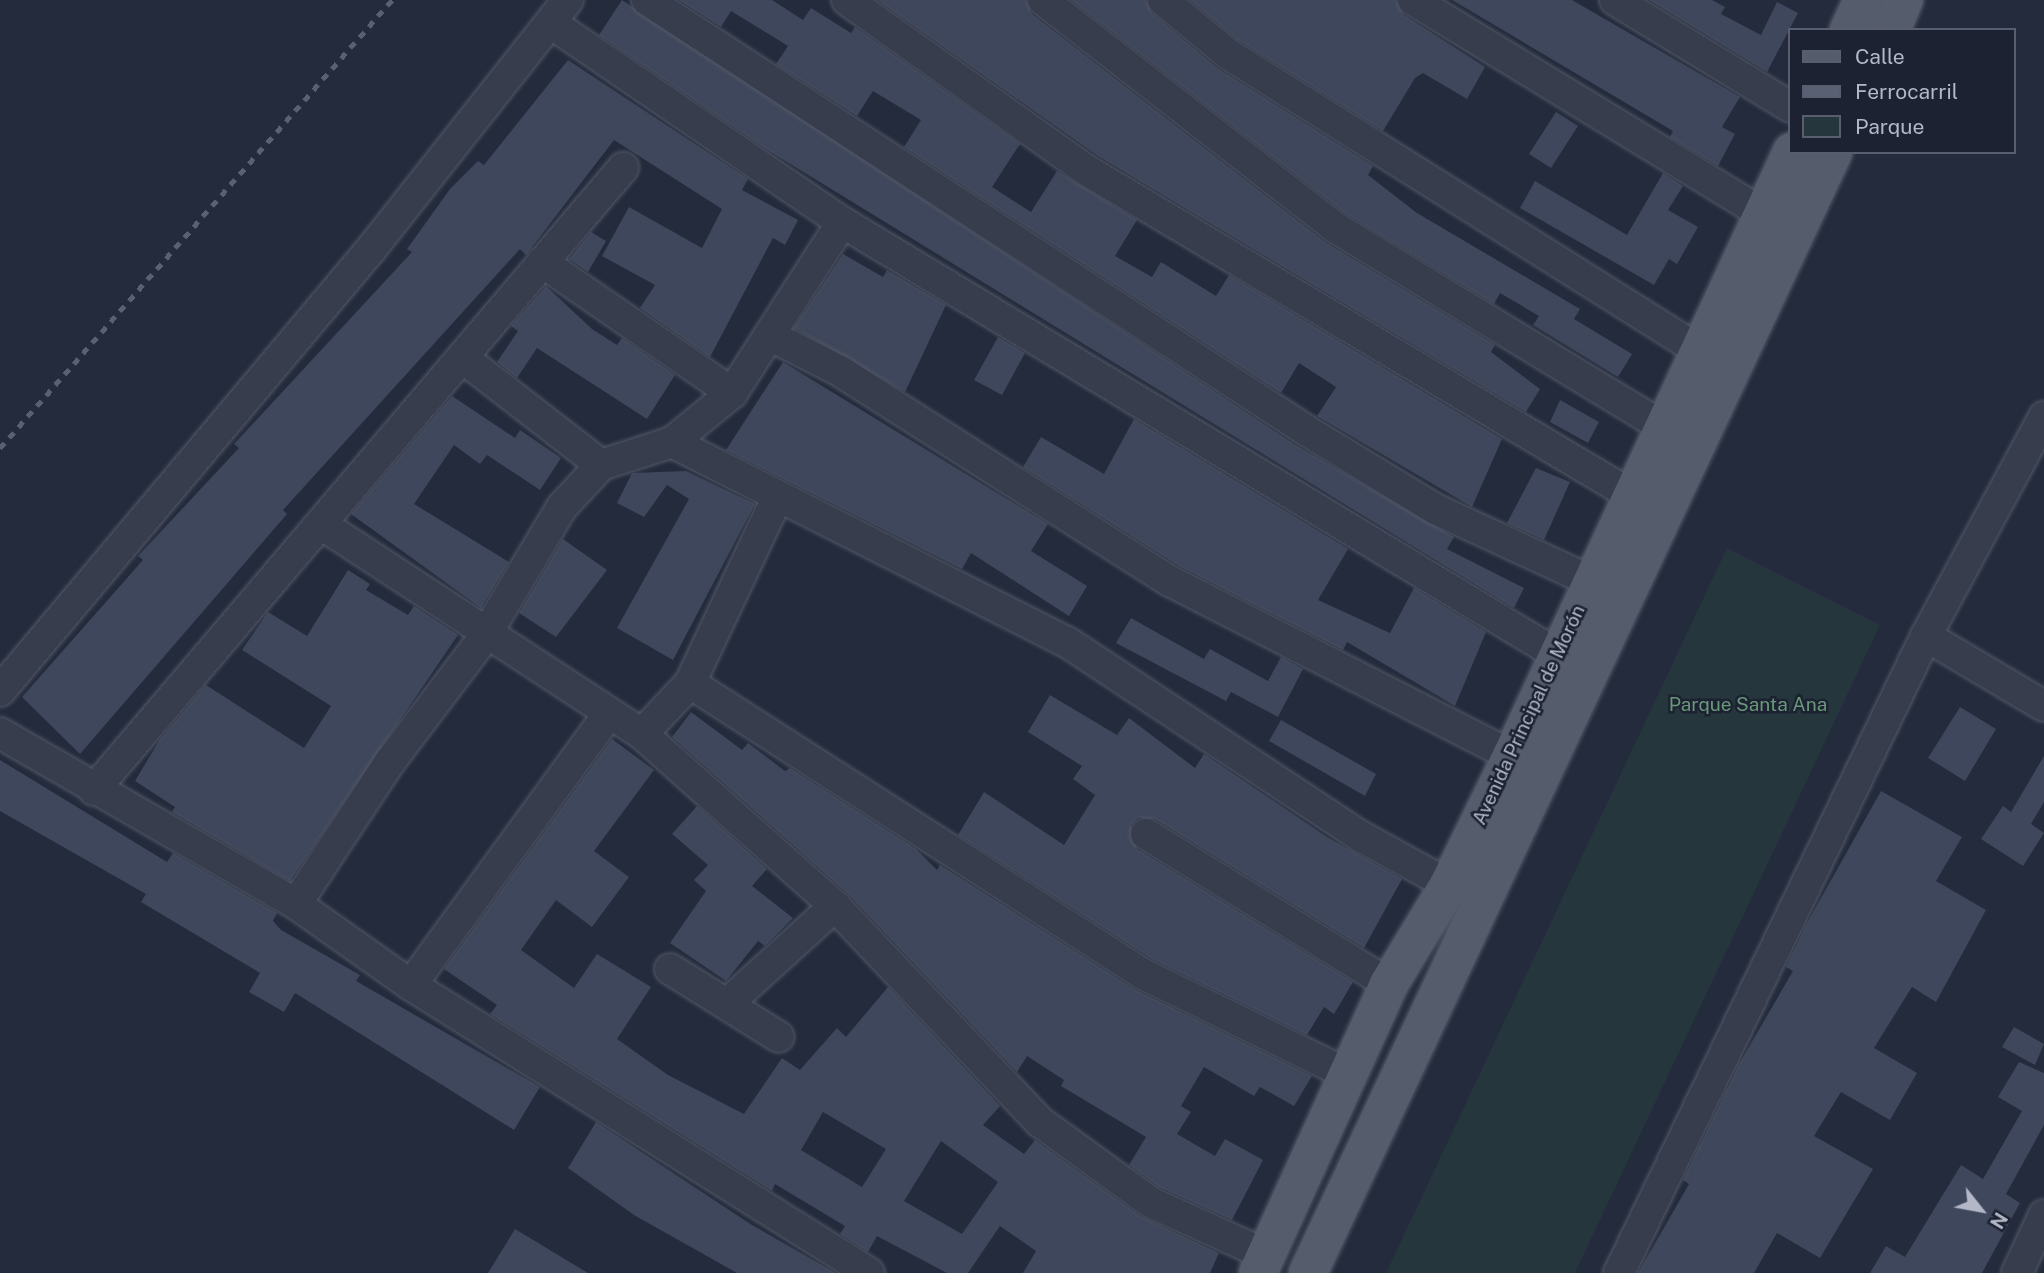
<!DOCTYPE html>
<meta charset="utf-8">
<style>
body{margin:0}
#map{position:relative;width:2044px;height:1273px;overflow:hidden;background:#232b3c;font-family:"Public Sans",sans-serif}
div>[style]{position:absolute}
[style*='--x']{left:calc(var(--x)*1px);top:calc(var(--y)*1px);width:calc(var(--w)*1px);rotate:calc(var(--a)*1deg)}
.green>*{inset:0;background:#25373d}
.building>*{inset:0;background:#3f475c}
.roads{filter:drop-shadow(0 0 2px #525867) drop-shadow(0 0 2px #525867)}
.street>*{height:30px;margin:-15px;padding:0 15px;transform-origin:15px;border-radius:15px;background:#373d4c}
.primary>*{height:38px;margin:-19px;padding:0 19px;transform-origin:19px;border-radius:19px;background:#555c6c}
.rail>*{height:5px;margin-top:-2.5px;transform-origin:0;background:repeating-linear-gradient(90deg,#596073 0 7px,transparent 0 14px)}
span{translate:-50% -50%;white-space:nowrap;text-align:center;line-height:1.15;-webkit-text-stroke:5px #1c2231;paint-order:stroke}
.park-label{font-size:19px;color:#6a987a}
.street-label{font-size:19px;color:#b3b8c7}
.legend{position:absolute;left:1788px;top:28px;width:228px;height:126px;box-sizing:border-box;background:#1c2231;border:2px solid #585e6d;margin:0;padding:9px 12px;list-style:none;font-size:21px;color:#b3b8c7}
.legend li{display:flex;align-items:center;gap:14px;height:35px}
.legend b{width:35px;border:2px solid #585e6d}
.north{position:absolute;left:1946px;top:1175px;width:70px;height:70px;-webkit-text-stroke:5px #1c2231;paint-order:stroke;rotate:121deg;font-size:19px;font-weight:700;line-height:28px;text-align:center;color:#b3b8c7}
.north::after{content:'';display:block;margin:auto;width:24px;height:32px;background:#b3b8c7;clip-path:polygon(50% 0,100% 100%,50% 72%,0 100%)}
</style>
<div id="map">
<div class="green">
<div style="clip-path:polygon(1727px 548px,1880px 625px,1575px 1273px,1386px 1273px)"></div>
</div>
<div class="building">
<div style="clip-path:polygon(622px 0,1294px 444px,1454px 537px,1447px 549px,1524px 588px,1514px 608px,766px 149px,599px 35px)"></div>
<div style="clip-path:polygon(679px 0,772px 0,803px 20px,811px 8px,851px 33px,855px 27px,1020px 144px,992px 187px,1031px 212px,1057px 171px,1137px 220px,1115px 256px,1152px 277px,1161px 262px,1216px 296px,1229px 275px,1502px 439px,1472px 507px,1317px 416px,1336px 387px,1299px 363px,1281px 393px,904px 147px,921px 120px,873px 91px,857px 116px,776px 64px,788px 46px,731px 11px,721px 27px)"></div>
<div style="clip-path:polygon(877px 0,1026px 0,1032px 14px,1325px 242px,1495px 345px,1491px 352px,1540px 389px,1526px 412px,1098px 156px)"></div>
<div style="clip-path:polygon(1071px 0,1146px 0,1152px 13px,1217px 68px,1373px 166px,1368px 175px,1417px 213px,1580px 309px,1574px 319px,1632px 354px,1618px 377px,1533px 325px,1539px 316px,1500px 293px,1494px 304px,1346px 214px)"></div>
<div style="clip-path:polygon(1190px 0,1396px 0,1404px 15px,1485px 67px,1467px 99px,1423px 73px,1415px 78px,1383px 131px,1238px 40px)"></div>
<div style="clip-path:polygon(1452px 0,1572px 0,1740px 97px,1722px 127px,1735px 134px,1718px 166px,1670px 137px,1673px 131px)"></div>
<div style="clip-path:polygon(1649px 0,1712px 0,1725px 7px,1721px 14px,1761px 35px,1777px 2px,1798px 13px,1767px 72px)"></div>
<div style="clip-path:polygon(568px 60px,748px 179px,742px 190px,798px 220px,785px 245px,773px 238px,710px 357px,640px 308px,655px 285px,602px 256px,629px 207px,702px 248px,722px 209px,614px 140px,526px 255px,520px 249px,283px 510px,287px 514px,80px 754px,22px 697px,143px 560px,138px 556px,239px 448px,234px 444px,412px 252px,407px 249px,450px 189px,478px 161px,484px 165px)"></div>
<div style="clip-path:polygon(1556px 112px,1578px 126px,1551px 168px,1529px 154px)"></div>
<div style="clip-path:polygon(1663px 173px,1683px 186px,1668px 210px,1698px 227px,1677px 264px,1669px 259px,1654px 285px,1520px 208px,1535px 181px,1627px 235px)"></div>
<div style="clip-path:polygon(591px 232px,606px 241px,588px 272px,569px 259px)"></div>
<div style="clip-path:polygon(843px 254px,883px 277px,887px 270px,946px 305px,905px 392px,794px 328px)"></div>
<div style="clip-path:polygon(546px 286px,592px 329px,617px 345px,622px 338px,675px 375px,647px 419px,537px 348px,517px 378px,497px 362px,518px 331px,511px 326px)"></div>
<div style="clip-path:polygon(998px 337px,1025px 353px,1002px 395px,974px 380px)"></div>
<div style="clip-path:polygon(783px 362px,1048px 524px,1031px 551px,1087px 586px,1069px 616px,971px 553px,962px 569px,726px 450px)"></div>
<div style="clip-path:polygon(452px 396px,515px 438px,520px 430px,561px 458px,540px 490px,487px 455px,480px 464px,454px 445px,414px 504px,509px 562px,481px 608px,351px 514px)"></div>
<div style="clip-path:polygon(1560px 400px,1599px 422px,1588px 443px,1550px 422px)"></div>
<div style="clip-path:polygon(1134px 419px,1348px 549px,1318px 600px,1390px 633px,1414px 588px,1486px 632px,1455px 706px,1347px 642px,1343px 650px,1179px 566px,1023px 467px,1041px 437px,1104px 474px)"></div>
<div style="clip-path:polygon(1536px 468px,1570px 482px,1544px 540px,1507px 523px)"></div>
<div style="clip-path:polygon(686px 471px,755px 504px,673px 660px,617px 628px,689px 499px,667px 485px,644px 517px,617px 503px,632px 473px)"></div>
<div style="clip-path:polygon(563px 539px,607px 570px,556px 637px,519px 613px)"></div>
<div style="clip-path:polygon(348px 570px,370px 584px,366px 590px,408px 615px,414px 606px,458px 635px,290px 881px,172px 812px,175px 807px,135px 781px,160px 739px,206px 685px,304px 748px,331px 706px,242px 650px,268px 612px,307px 636px)"></div>
<div style="clip-path:polygon(1131px 618px,1204px 659px,1210px 649px,1268px 681px,1281px 657px,1303px 669px,1278px 717px,1231px 692px,1226px 701px,1116px 643px)"></div>
<div style="clip-path:polygon(1050px 695px,1117px 735px,1129px 718px,1195px 768px,1204px 754px,1327px 837px,1402px 879px,1364px 948px,1155px 819px,1138px 818px,1131px 825px,1137px 849px,1353px 982px,1334px 1014px,1324px 1007px,1307px 1035px,1152px 959px,958px 835px,984px 792px,1064px 845px,1095px 795px,1073px 779px,1082px 766px,1028px 732px)"></div>
<div style="clip-path:polygon(1960px 707px,1996px 729px,1965px 781px,1928px 758px)"></div>
<div style="clip-path:polygon(691px 712px,742px 750px,748px 743px,785px 771px,790px 768px,916px 849px,937px 870px,940px 865px,1134px 989px,1312px 1076px,1294px 1106px,1260px 1087px,1254px 1096px,1204px 1067px,1181px 1106px,1191px 1112px,1177px 1134px,1215px 1156px,1225px 1139px,1263px 1160px,1232px 1220px,1159px 1187px,1129px 1165px,1146px 1137px,1061px 1086px,1064px 1080px,1027px 1056px,1017px 1072px,848px 894px,672px 737px)"></div>
<div style="clip-path:polygon(1281px 720px,1376px 774px,1365px 796px,1269px 741px)"></div>
<div style="clip-path:polygon(evenodd,612px 739px,654px 770px,594px 851px,629px 877px,592px 927px,556px 900px,521px 950px,574px 988px,597px 954px,651px 987px,617px 1039px,668px 1075px,744px 1114px,782px 1058px,800px 1070px,837px 1028px,846px 1037px,888px 987px,1000px 1106px,983px 1125px,1024px 1154px,1035px 1140px,1140px 1216px,1219px 1253px,1210px 1273px,1023px 1273px,1036px 1251px,1000px 1226px,968px 1273px,947px 1273px,877px 1236px,868px 1252px,840px 1234px,845px 1226px,775px 1184px,772px 1191px,490px 1014px,497px 1005px,444px 969px,612px 739px,823px 1112px,886px 1149px,862px 1187px,801px 1150px,823px 1112px,612px 739px,941px 1141px,998px 1182px,962px 1234px,904px 1201px,941px 1141px)"></div>
<div style="clip-path:polygon(2044px 756px,2044px 802px,2031px 824px,2044px 833px,2023px 866px,1981px 839px,2003px 806px,2011px 812px)"></div>
<div style="clip-path:polygon(0 760px,167px 862px,173px 853px,277px 913px,273px 921px,281px 930px,360px 975px,356px 981px,540px 1087px,514px 1130px,295px 993px,284px 1012px,249px 992px,260px 973px,141px 902px,146px 894px,0 811px)"></div>
<div style="clip-path:polygon(1881px 791px,1962px 837px,1936px 881px,1986px 910px,1936px 1002px,1912px 987px,1874px 1048px,1917px 1073px,1890px 1120px,1841px 1092px,1814px 1136px,1873px 1169px,1820px 1258px,1777px 1233px,1754px 1273px,1638px 1273px,1689px 1184px,1683px 1180px,1739px 1064px,1793px 971px,1786px 967px,1807px 923px)"></div>
<div style="clip-path:polygon(697px 806px,767px 869px,752px 886px,793px 918px,765px 946px,758px 941px,726px 981px,670px 943px,706px 891px,694px 880px,708px 865px,672px 834px)"></div>
<div style="clip-path:polygon(2014px 1027px,2044px 1044px,2035px 1065px,2002px 1047px)"></div>
<div style="clip-path:polygon(2019px 1062px,2044px 1073px,2044px 1125px,2006px 1194px,2020px 1203px,1982px 1273px,1870px 1273px,1886px 1246px,1905px 1257px,1961px 1165px,1983px 1179px,2022px 1111px,1998px 1097px)"></div>
<div style="clip-path:polygon(596px 1122px,752px 1225px,836px 1273px,737px 1273px,634px 1215px,568px 1168px)"></div>
<div style="clip-path:polygon(515px 1229px,588px 1273px,488px 1273px)"></div>
</div>
<div class="roads">
<div class="street">
<div style="--x:647;--y:0;--w:785;--a:33.14"></div>
<div style="--x:1304;--y:429;--w:153;--a:31.4"></div>
<div style="--x:1435;--y:509;--w:172;--a:24.8"></div>
<div style="--x:847;--y:0;--w:296;--a:35.4"></div>
<div style="--x:1088;--y:171;--w:632;--a:30.82"></div>
<div style="--x:1043;--y:0;--w:371;--a:37.9"></div>
<div style="--x:1336;--y:228;--w:381;--a:31.3"></div>
<div style="--x:1163;--y:0;--w:85;--a:39.7"></div>
<div style="--x:1228;--y:54;--w:554;--a:32.17"></div>
<div style="--x:1413;--y:0;--w:410;--a:31.4"></div>
<div style="--x:1615;--y:0;--w:205;--a:31.4"></div>
<div style="--x:551;--y:23;--w:353;--a:34.4"></div>
<div style="--x:842;--y:222;--w:837;--a:31.16"></div>
<div style="--x:542;--y:262;--w:231;--a:34.6"></div>
<div style="--x:771;--y:336;--w:77;--a:26.9"></div>
<div style="--x:840;--y:371;--w:391;--a:32.5"></div>
<div style="--x:1170;--y:581;--w:384;--a:27.1"></div>
<div style="--x:463;--y:358;--w:175;--a:37.8"></div>
<div style="--x:672;--y:442;--w:443;--a:26.9"></div>
<div style="--x:1067;--y:642;--w:354;--a:33.5"></div>
<div style="--x:1362;--y:837;--w:99;--a:28.9"></div>
<div style="--x:321;--y:524;--w:384;--a:33.2"></div>
<div style="--x:642;--y:734;--w:259;--a:41.7"></div>
<div style="--x:835;--y:906;--w:298;--a:46.5"></div>
<div style="--x:1040;--y:1122;--w:136;--a:36"></div>
<div style="--x:1150;--y:1202;--w:128;--a:24.4"></div>
<div style="--x:1926;--y:636;--w:137;--a:30.7"></div>
<div style="--x:690;--y:683;--w:538;--a:32.72"></div>
<div style="--x:1143;--y:974;--w:232;--a:26.1"></div>
<div style="--x:0;--y:691;--w:578;--a:-49.98"></div>
<div style="--x:372;--y:248;--w:316;--a:-51.7"></div>
<div style="--x:0;--y:733;--w:342;--a:30"></div>
<div style="--x:296;--y:904;--w:141;--a:35.2"></div>
<div style="--x:411;--y:985;--w:541;--a:32.16"></div>
<div style="--x:642;--y:734;--w:70;--a:-46.7"></div>
<div style="--x:690;--y:683;--w:204;--a:-64.8"></div>
<div style="--x:94;--y:790;--w:817;--a:-49.62"></div>
<div style="--x:1146;--y:834;--w:286;--a:31.7"></div>
<div style="--x:296;--y:904;--w:169;--a:-56.6"></div>
<div style="--x:389;--y:763;--w:159;--a:-52.9"></div>
<div style="--x:485;--y:636;--w:150;--a:-59.2"></div>
<div style="--x:562;--y:507;--w:57;--a:-47.1"></div>
<div style="--x:601;--y:465;--w:75;--a:-17.9"></div>
<div style="--x:672;--y:442;--w:77;--a:-39.2"></div>
<div style="--x:732;--y:393;--w:203;--a:-57.2"></div>
<div style="--x:670;--y:969;--w:128;--a:32"></div>
<div style="--x:411;--y:985;--w:333;--a:-53.9"></div>
<div style="--x:729;--y:1002;--w:143;--a:-42.2"></div>
<div style="--x:1619;--y:1273;--w:707;--a:-64.27"></div>
<div style="--x:1926;--y:636;--w:249;--a:-61.7"></div>
<div style="--x:2017;--y:1273;--w:64;--a:-65"></div>
</div>
<div class="primary">
<div style="--x:1849;--y:30;--w:33;--a:-65"></div>
<div style="--x:1891;--y:30;--w:33;--a:-67"></div>
<div style="--x:1258;--y:1273;--w:317;--a:-65.6"></div>
<div style="--x:1389;--y:984;--w:116;--a:-58.8"></div>
<div style="--x:1449;--y:885;--w:144;--a:-64"></div>
<div style="--x:1512;--y:756;--w:666;--a:-65.13"></div>
<div style="--x:1308;--y:1273;--w:1238;--a:-64.9"></div>
</div>
</div>
<div class="rail">
<div style="--x:0;--y:448;--w:595;--a:-48.81"></div>
</div>
<div class="park-label">
<span style="left:1748px;top:705px">Parque Santa Ana</span>
</div>
<div class="street-label">
<span style="left:1529px;top:715px;rotate:-65deg">Avenida Principal de Morón</span>
</div>
<ul class="legend">
<li><b style="height:9px;background:#555c6c"></b>Calle</li>
<li><b style="height:9px;background:#596073"></b>Ferrocarril</li>
<li><b style="height:19px;background:#25373d"></b>Parque</li>
</ul>
<div class="north">N</div>
</div>
